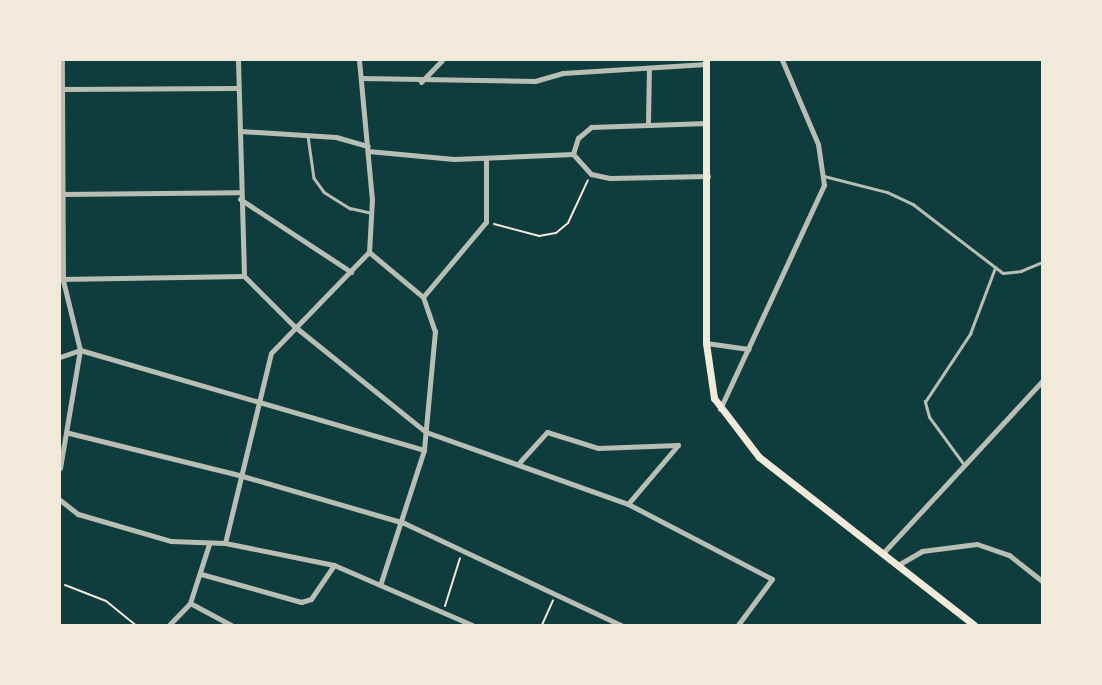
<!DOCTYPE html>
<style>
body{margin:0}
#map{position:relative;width:1102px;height:685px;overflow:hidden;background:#0f3d3e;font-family:"Space Grotesk",sans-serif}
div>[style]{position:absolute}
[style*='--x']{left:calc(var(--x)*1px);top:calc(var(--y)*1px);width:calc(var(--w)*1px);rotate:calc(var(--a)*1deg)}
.path>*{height:2px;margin:-1px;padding:0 1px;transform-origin:1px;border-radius:1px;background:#f1e9da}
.service>*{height:2.5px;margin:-1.25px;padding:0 1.25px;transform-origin:1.25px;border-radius:1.25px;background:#b8beb3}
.minor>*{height:5px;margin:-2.5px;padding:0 2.5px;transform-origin:2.5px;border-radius:2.5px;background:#b8beb3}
.secondary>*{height:7px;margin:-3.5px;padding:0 3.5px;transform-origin:3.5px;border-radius:3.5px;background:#f1e9da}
span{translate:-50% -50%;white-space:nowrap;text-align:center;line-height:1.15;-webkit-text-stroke:4px #f1e9da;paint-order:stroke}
.frame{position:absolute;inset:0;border:61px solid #f1e9da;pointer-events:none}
</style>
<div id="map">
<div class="path">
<div style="--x:494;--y:224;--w:47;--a:14.9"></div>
<div style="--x:539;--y:236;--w:17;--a:-10"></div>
<div style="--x:556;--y:233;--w:16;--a:-40"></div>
<div style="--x:568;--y:223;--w:47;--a:-65.1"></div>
<div style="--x:65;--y:585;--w:44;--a:21.3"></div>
<div style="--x:106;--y:601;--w:38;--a:39"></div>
<div style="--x:445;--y:606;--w:50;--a:-72.6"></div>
<div style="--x:542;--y:625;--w:27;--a:-66"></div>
</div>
<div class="service">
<div style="--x:308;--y:136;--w:42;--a:81.9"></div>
<div style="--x:314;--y:178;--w:17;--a:54"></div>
<div style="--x:324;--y:192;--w:31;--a:32"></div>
<div style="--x:350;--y:208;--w:22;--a:13"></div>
<div style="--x:824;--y:176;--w:65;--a:14.3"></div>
<div style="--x:887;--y:192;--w:29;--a:25"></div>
<div style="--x:913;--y:204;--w:113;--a:37.5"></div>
<div style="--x:1003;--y:273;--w:18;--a:-6"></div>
<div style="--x:1021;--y:271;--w:23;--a:-23"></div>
<div style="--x:964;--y:465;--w:59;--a:-126.1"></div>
<div style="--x:929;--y:417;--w:16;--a:-105"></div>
<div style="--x:925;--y:402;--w:82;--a:-56.5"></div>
<div style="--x:970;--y:334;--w:71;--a:-69.3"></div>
</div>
<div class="minor">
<div style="--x:238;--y:60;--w:216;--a:88.4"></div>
<div style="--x:244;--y:276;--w:71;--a:45"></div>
<div style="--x:294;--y:326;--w:169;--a:38.8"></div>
<div style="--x:426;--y:432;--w:214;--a:19.6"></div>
<div style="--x:628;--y:504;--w:162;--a:27.5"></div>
<div style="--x:772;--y:579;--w:57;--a:126.5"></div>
<div style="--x:359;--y:60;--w:140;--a:84.7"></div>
<div style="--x:372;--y:199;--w:53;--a:93.2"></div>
<div style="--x:369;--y:252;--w:70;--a:39.8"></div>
<div style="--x:423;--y:297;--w:36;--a:71"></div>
<div style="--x:435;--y:331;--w:120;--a:95.3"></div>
<div style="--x:424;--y:450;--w:139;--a:108"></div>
<div style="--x:361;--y:78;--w:174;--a:1"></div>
<div style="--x:535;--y:81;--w:29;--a:-16"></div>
<div style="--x:563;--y:73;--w:143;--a:-3.6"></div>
<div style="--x:421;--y:82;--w:30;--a:-46"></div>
<div style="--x:64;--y:89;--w:173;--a:-0.3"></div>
<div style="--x:648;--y:123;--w:55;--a:-89"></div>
<div style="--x:240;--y:131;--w:96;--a:3.6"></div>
<div style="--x:336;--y:137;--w:33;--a:16"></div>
<div style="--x:368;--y:151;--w:86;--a:5.3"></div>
<div style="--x:454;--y:159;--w:119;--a:-2.4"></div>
<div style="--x:573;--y:154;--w:17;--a:-73"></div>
<div style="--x:578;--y:138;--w:17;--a:-40"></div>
<div style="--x:591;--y:127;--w:116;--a:-2"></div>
<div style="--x:573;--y:154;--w:27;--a:48"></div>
<div style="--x:591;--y:174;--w:19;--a:12"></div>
<div style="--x:610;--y:178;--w:98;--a:-1.2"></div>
<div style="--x:60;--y:194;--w:179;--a:-0.6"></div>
<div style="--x:240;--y:199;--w:133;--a:33.3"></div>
<div style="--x:60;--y:279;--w:184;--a:-0.9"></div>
<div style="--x:423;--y:297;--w:98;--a:-50"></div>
<div style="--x:486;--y:222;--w:64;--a:-90"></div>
<div style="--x:706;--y:343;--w:43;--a:7.9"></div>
<div style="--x:60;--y:357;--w:21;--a:-19"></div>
<div style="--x:80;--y:350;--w:358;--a:16.2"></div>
<div style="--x:720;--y:409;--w:247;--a:-65.1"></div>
<div style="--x:824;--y:185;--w:41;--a:-98.3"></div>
<div style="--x:818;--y:144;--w:91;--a:-113.2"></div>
<div style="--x:69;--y:433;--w:175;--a:13.9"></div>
<div style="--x:239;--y:475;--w:172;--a:16.2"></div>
<div style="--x:404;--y:523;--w:240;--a:25.2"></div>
<div style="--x:518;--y:464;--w:43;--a:-47.8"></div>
<div style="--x:547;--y:432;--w:53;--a:17.4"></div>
<div style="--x:598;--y:448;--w:80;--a:-2.1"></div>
<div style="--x:678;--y:445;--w:77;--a:130.3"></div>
<div style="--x:60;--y:468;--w:120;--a:-80.4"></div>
<div style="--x:80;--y:350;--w:72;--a:-103.7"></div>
<div style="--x:63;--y:280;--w:220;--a:-90.3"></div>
<div style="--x:60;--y:500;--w:23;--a:38"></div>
<div style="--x:78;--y:514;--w:97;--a:16.2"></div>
<div style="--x:171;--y:541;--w:54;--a:2.1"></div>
<div style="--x:225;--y:543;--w:111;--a:11.4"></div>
<div style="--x:334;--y:565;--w:150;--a:23.5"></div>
<div style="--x:225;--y:543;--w:195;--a:-76.4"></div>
<div style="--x:271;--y:353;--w:141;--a:-45.9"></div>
<div style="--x:883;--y:553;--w:234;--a:-47.2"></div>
<div style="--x:898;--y:565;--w:28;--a:-30"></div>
<div style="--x:922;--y:551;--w:55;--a:-7.3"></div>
<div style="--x:977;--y:544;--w:34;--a:19"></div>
<div style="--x:1009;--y:555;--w:42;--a:38.2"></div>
<div style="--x:201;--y:574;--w:104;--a:15.6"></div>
<div style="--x:301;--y:602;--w:10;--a:-17"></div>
<div style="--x:311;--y:599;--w:41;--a:-55.9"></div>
<div style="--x:190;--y:603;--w:47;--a:28.2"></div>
<div style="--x:169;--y:625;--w:30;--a:-46"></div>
<div style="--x:190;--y:603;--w:62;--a:-72.1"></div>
</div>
<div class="secondary">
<div style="--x:706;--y:60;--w:283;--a:90"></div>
<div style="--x:706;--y:343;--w:56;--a:81.7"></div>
<div style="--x:714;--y:398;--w:74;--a:52.7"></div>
<div style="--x:759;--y:457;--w:273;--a:38"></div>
</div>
<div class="frame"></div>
</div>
